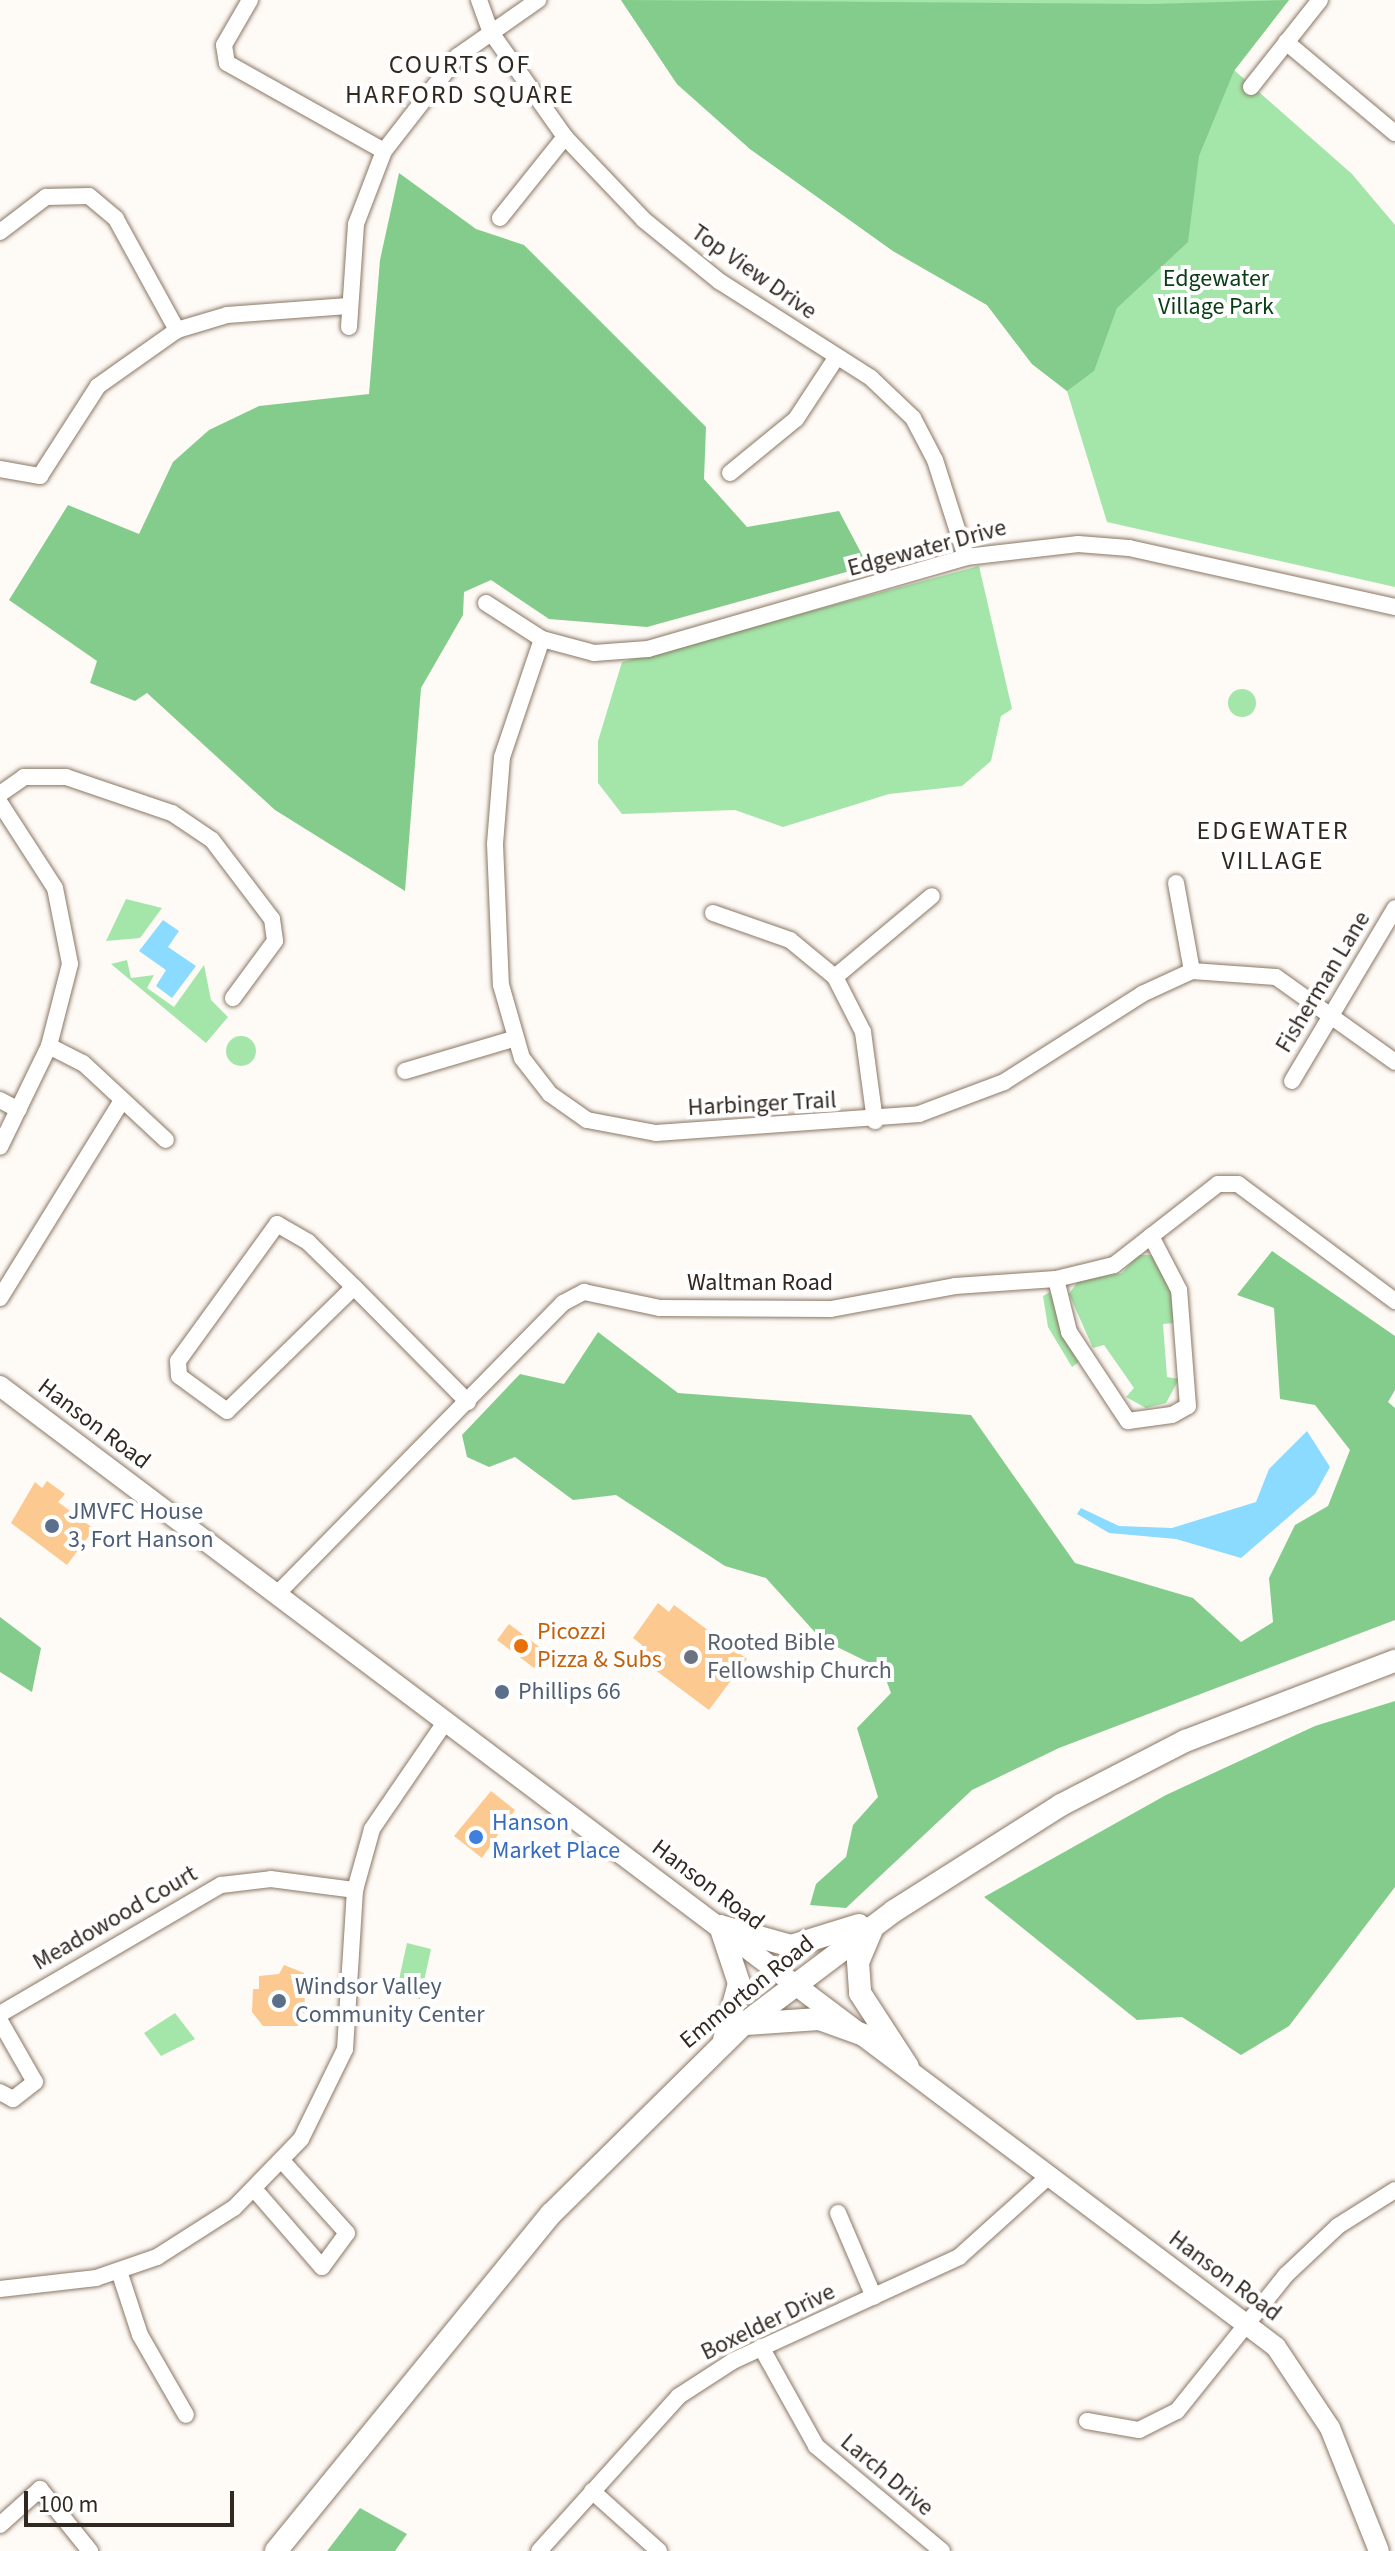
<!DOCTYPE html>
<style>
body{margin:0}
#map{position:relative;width:1395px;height:2551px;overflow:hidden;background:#fefaf6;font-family:"Source Sans 3",sans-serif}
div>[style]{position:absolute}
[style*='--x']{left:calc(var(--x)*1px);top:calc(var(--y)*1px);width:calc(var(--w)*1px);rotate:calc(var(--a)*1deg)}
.green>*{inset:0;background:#a4e6aa}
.round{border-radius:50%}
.forest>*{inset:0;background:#84cc8c}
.water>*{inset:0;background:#8bdaff}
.building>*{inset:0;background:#fcc990}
.roads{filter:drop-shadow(0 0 2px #8a7764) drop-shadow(0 0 2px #8a7764)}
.minor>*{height:16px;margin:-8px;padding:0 8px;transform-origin:8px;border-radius:8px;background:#fff}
.tertiary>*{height:20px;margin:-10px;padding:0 10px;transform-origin:10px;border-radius:10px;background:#fff}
.secondary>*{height:22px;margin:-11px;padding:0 11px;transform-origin:11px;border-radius:11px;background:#fff}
.dots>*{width:22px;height:22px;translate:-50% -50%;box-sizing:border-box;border:4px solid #fff;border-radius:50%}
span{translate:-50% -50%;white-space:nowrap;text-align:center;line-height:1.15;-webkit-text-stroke:8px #fff;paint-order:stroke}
.street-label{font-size:24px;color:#312921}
.park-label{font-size:24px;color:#093e15}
.service-label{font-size:24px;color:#4e5e75}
.left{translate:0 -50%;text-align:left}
.food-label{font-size:24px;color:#c56008}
.worship-label{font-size:24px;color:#5b616d}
.shop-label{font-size:24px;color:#366cbe}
.neighbourhood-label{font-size:26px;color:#312921;letter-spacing:2px}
.scale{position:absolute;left:24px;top:2491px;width:210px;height:36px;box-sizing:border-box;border:4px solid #312921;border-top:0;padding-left:10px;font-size:24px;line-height:28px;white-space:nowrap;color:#312921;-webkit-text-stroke:6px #fff;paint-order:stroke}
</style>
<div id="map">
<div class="green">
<div style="clip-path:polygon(621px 0,1289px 0,1234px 70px,1352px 174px,1395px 225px,1395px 587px,1107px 522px,1067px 391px,1032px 364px,987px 305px,893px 251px,750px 149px,677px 84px)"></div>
<div style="clip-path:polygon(979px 566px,1012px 709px,1001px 716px,991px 761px,962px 786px,889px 794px,783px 827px,735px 810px,622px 814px,598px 783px,598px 741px,622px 662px)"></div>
<div class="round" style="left:1228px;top:689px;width:28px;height:28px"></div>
<div style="clip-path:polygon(126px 899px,162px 908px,140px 938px,106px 941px)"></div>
<div style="clip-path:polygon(127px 960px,131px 978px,154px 975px,147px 988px,174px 1007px,204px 965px,211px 1000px,228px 1017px,206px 1043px,111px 964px)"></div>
<div class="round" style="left:226px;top:1036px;width:30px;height:30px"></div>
<div style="clip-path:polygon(1138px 1255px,1158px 1255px,1172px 1287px,1174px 1323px,1163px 1324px,1167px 1377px,1179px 1379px,1166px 1403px,1146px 1408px,1126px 1397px,1134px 1388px,1104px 1345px,1093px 1348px,1069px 1294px,1078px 1281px,1122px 1273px)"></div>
<div style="clip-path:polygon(1050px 1292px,1079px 1362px,1072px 1367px,1048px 1327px,1043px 1296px)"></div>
<div style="clip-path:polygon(407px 1943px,431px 1949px,420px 1999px,396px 1993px)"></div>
<div style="clip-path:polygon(175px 2013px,195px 2039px,161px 2056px,144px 2033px)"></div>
</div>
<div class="forest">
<div style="clip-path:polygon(621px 0,1152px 4px,1289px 0,1234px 71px,1199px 156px,1188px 242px,1117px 308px,1094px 371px,1067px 391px,1032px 364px,987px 305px,893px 251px,750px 149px,677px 84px)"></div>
<div style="clip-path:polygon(399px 173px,476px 229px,524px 245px,706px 427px,704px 479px,747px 527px,839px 511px,868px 566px,647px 627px,549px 619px,491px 580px,464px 592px,463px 615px,421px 688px,405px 891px,275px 810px,147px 693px,135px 701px,90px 683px,97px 661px,9px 600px,68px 505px,139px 534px,173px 462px,209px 430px,259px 406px,369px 394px,380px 260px)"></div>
<div style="clip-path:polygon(1272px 1251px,1395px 1336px,1395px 1390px,1388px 1402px,1395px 1408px,1395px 1620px,1059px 1748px,972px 1790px,846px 1908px,810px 1905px,816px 1884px,846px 1857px,853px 1825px,878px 1797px,857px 1728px,891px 1693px,882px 1669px,821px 1639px,766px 1578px,725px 1566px,616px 1495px,573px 1500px,515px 1457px,489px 1467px,467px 1457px,462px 1435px,520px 1374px,564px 1384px,598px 1332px,678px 1393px,971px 1415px,1075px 1563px,1193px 1598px,1241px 1642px,1273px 1622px,1269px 1578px,1295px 1525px,1328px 1506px,1350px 1450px,1315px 1405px,1280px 1399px,1274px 1308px,1237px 1295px)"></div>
<div style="clip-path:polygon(0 1617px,41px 1648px,32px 1692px,0 1672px)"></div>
<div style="clip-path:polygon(1395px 1701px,1395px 1887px,1289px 2026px,1241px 2055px,1182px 2017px,1137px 2020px,984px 1897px,1166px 1795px,1315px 1726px)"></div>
<div style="clip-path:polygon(360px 2508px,407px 2534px,395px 2551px,327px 2551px)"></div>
</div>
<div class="water">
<div style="clip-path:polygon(163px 920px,179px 931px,168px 947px,196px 966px,172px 998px,156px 986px,166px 970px,139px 951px)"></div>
<div style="clip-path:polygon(1307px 1431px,1330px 1467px,1315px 1494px,1241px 1558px,1176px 1539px,1109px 1533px,1077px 1514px,1081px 1508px,1119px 1526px,1172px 1528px,1256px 1502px,1269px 1469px)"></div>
</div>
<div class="building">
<div style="clip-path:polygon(47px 1481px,65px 1494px,58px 1502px,94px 1529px,67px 1565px,11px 1523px,35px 1482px,42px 1488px)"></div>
<div style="clip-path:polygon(658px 1603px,669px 1612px,674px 1605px,747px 1659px,709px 1710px,635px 1655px,642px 1645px,633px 1638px)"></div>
<div style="clip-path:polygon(509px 1624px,546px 1652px,534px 1668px,497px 1640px)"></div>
<div style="clip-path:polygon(491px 1791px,515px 1810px,482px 1858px,454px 1836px)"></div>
<div style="clip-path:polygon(284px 1965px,304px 1973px,305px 2013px,298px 2013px,298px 2026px,263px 2026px,252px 2012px,253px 1989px,259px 1989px,259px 1976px,279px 1974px)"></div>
</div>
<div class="roads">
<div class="minor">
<div style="--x:250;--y:0;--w:52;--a:120"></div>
<div style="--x:224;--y:45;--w:18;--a:81"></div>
<div style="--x:227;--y:63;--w:180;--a:29.3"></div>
<div style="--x:479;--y:0;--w:33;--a:70"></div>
<div style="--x:490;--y:31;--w:130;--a:54.7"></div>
<div style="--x:565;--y:137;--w:115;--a:46.4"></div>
<div style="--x:644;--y:220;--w:97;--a:39.1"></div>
<div style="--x:719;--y:281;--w:180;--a:32.5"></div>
<div style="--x:871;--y:378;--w:58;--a:43.6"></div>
<div style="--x:913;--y:418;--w:47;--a:62.4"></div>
<div style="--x:935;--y:460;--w:102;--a:72.3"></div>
<div style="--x:1286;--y:42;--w:142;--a:39.9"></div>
<div style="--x:1251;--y:87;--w:111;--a:-51.6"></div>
<div style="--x:500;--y:218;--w:104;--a:-51.3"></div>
<div style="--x:0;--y:232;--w:58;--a:-37.3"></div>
<div style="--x:46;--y:197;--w:43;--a:-1.3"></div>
<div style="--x:89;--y:196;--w:35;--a:40"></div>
<div style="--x:116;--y:219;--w:127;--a:61.2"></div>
<div style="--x:349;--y:327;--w:103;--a:-86.1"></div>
<div style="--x:356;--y:224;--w:78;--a:-69"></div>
<div style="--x:384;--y:151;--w:120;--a:-52.1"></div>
<div style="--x:458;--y:56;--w:98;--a:-35"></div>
<div style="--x:0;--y:469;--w:41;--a:9.9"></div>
<div style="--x:40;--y:476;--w:107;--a:-57.2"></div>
<div style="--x:98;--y:386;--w:97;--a:-35.3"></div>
<div style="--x:177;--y:330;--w:52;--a:-16.7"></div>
<div style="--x:227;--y:315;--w:121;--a:-4.3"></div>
<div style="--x:730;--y:473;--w:85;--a:-39.3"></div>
<div style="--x:796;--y:419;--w:73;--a:-56.7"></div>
<div style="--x:486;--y:603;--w:67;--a:32.7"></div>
<div style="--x:542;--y:639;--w:54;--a:15.1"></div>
<div style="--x:594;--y:653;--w:54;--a:-4.2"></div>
<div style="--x:648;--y:649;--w:331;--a:-16.1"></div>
<div style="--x:966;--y:557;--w:113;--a:-6.6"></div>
<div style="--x:1078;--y:544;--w:51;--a:4.5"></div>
<div style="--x:1129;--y:548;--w:272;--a:12.5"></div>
<div style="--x:542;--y:639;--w:125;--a:108.7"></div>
<div style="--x:502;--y:757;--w:87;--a:94.6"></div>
<div style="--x:495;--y:844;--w:141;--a:87.6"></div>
<div style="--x:501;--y:985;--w:76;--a:74"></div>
<div style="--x:522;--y:1058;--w:46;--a:52.1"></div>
<div style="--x:550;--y:1094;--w:45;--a:35.1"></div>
<div style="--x:587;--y:1120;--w:70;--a:10.7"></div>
<div style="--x:656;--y:1133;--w:264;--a:-4.1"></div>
<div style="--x:919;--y:1114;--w:91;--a:-20.6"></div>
<div style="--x:1004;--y:1082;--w:164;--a:-32.5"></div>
<div style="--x:1142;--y:994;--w:55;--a:-24.7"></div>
<div style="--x:1192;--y:971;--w:84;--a:4.1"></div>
<div style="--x:1276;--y:977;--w:146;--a:35.5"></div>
<div style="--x:0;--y:794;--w:29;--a:-35"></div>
<div style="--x:24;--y:777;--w:42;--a:0"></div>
<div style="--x:66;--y:777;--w:112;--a:18.8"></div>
<div style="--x:172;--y:813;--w:48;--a:34"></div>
<div style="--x:212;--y:840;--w:99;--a:52.8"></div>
<div style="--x:272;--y:919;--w:22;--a:82"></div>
<div style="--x:275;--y:941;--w:71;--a:126.4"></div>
<div style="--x:0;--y:803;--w:101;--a:57.1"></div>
<div style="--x:55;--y:888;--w:77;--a:78.8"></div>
<div style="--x:70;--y:964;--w:85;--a:104.4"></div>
<div style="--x:49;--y:1046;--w:112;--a:115.9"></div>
<div style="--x:1176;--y:883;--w:89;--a:79.7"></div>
<div style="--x:713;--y:913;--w:82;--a:19.3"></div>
<div style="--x:790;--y:940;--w:58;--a:39.4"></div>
<div style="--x:835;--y:977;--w:62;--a:63"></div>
<div style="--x:863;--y:1032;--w:90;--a:82.3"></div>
<div style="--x:835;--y:977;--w:126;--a:-39.9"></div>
<div style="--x:49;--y:1046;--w:38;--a:27"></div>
<div style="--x:83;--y:1063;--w:113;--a:42.9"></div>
<div style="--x:405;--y:1071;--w:113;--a:-16.5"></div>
<div style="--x:1292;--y:1081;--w:201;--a:-59.2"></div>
<div style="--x:0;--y:1100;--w:21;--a:28"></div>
<div style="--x:1056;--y:1279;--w:55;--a:76.2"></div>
<div style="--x:1069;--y:1332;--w:107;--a:56.5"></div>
<div style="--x:1128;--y:1421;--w:44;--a:-7.8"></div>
<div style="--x:1172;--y:1415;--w:18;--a:-29"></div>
<div style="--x:1188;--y:1406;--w:116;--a:-94.4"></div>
<div style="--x:1179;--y:1290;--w:61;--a:-117.4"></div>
<div style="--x:354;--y:1287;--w:177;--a:135.7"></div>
<div style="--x:227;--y:1411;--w:59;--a:-143.9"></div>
<div style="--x:179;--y:1376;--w:15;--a:-94"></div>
<div style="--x:178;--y:1361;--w:169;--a:-54.1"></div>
<div style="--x:277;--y:1224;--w:36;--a:30"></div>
<div style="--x:308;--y:1242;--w:64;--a:44.4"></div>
<div style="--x:354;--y:1287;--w:162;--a:45.3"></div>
<div style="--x:0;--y:1298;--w:230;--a:-58.3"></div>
<div style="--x:277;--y:1594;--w:408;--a:-45.5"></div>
<div style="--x:563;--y:1303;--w:24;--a:-28"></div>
<div style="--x:584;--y:1292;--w:78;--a:11.9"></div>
<div style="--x:660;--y:1308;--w:171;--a:0.3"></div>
<div style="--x:831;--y:1309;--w:126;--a:-10.5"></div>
<div style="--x:955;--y:1286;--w:101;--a:-4"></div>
<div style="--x:1056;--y:1279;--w:60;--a:-13.6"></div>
<div style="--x:1114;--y:1265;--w:132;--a:-37.9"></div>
<div style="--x:1218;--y:1184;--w:20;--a:0"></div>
<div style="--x:1238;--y:1184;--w:196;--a:36.7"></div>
<div style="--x:0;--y:2014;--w:256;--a:-30.3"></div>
<div style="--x:221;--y:1885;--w:50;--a:-6.8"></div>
<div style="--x:271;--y:1879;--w:85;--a:7.5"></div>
<div style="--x:0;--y:2021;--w:70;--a:60.2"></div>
<div style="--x:35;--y:2082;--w:28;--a:142"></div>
<div style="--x:13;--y:2099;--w:15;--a:-152"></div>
<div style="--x:255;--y:2190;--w:102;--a:49"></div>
<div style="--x:322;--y:2267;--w:42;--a:-53.7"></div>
<div style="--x:347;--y:2233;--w:96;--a:-132"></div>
<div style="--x:838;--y:2213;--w:91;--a:66.8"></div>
<div style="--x:119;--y:2271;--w:67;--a:71.8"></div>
<div style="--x:140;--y:2335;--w:92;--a:60.1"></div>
<div style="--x:0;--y:2289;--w:97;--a:-6.5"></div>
<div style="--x:96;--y:2278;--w:65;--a:-19"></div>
<div style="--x:157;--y:2257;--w:91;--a:-32.5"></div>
<div style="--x:234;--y:2208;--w:96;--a:-45.8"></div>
<div style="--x:301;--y:2139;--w:100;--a:-63.9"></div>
<div style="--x:345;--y:2049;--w:159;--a:-86.4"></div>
<div style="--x:355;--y:1890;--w:63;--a:-74.4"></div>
<div style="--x:372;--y:1829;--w:131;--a:-55.6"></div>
<div style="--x:761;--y:2347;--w:113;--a:60.9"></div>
<div style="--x:816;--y:2446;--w:164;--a:39.8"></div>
<div style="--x:1087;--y:2421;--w:53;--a:9.8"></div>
<div style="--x:1139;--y:2430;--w:42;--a:-26.6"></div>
<div style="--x:1177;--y:2411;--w:174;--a:-51.3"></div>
<div style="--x:1286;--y:2275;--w:71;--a:-43.3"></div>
<div style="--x:1338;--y:2226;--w:67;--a:-32.3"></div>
<div style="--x:592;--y:2491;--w:90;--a:41.8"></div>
<div style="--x:0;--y:2525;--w:54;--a:-42"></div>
<div style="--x:40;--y:2489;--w:80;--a:51.1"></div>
<div style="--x:539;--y:2551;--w:209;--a:-47.9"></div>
<div style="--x:679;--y:2396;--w:64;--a:-32.9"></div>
<div style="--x:733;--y:2361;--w:249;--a:-24.7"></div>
<div style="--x:959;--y:2257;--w:121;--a:-42"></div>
</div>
<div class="tertiary">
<div style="--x:0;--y:1386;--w:1597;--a:36.98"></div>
<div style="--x:1276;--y:2347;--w:97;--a:56.3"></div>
<div style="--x:1330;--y:2428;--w:132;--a:68.3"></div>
</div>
<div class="secondary">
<div style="--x:720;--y:1926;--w:74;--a:15.7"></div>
<div style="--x:791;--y:1946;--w:71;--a:-17.2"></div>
<div style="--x:720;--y:1926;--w:60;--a:71.6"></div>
<div style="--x:739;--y:1983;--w:59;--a:104.7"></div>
<div style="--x:873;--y:1927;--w:38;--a:113"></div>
<div style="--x:858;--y:1962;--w:31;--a:86"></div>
<div style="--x:860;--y:1993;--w:88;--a:57"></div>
<div style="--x:745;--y:2024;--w:74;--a:-3.9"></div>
<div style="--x:819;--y:2019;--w:48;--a:19.6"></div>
<div style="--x:276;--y:2551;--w:435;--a:-50.8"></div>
<div style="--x:551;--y:2214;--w:271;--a:-44.6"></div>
<div style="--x:744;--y:2024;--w:188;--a:-37"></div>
<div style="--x:894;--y:1911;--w:198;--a:-32.4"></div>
<div style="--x:1061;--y:1805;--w:140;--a:-27.3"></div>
<div style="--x:1185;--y:1741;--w:225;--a:-20.9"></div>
</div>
</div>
<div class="dots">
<div style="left:52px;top:1526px;background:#5c6f8a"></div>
<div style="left:521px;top:1646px;background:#e8710a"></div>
<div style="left:691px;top:1657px;background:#6b7280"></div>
<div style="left:502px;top:1692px;background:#5c6f8a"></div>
<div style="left:476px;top:1837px;background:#3f7fe0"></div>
<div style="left:279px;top:2001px;background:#5c6f8a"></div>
</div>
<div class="street-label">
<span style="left:754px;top:272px;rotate:35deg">Top View Drive</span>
<span style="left:927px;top:548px;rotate:-15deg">Edgewater Drive</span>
<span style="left:1323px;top:982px;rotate:-59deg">Fisherman Lane</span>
<span style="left:762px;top:1104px;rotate:-3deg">Harbinger Trail</span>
<span style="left:760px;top:1283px">Waltman Road</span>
<span style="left:94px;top:1424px;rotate:37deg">Hanson Road</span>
<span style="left:708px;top:1885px;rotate:37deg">Hanson Road</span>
<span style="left:115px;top:1918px;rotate:-30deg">Meadowood Court</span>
<span style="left:747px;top:1992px;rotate:-39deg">Emmorton Road</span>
<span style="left:1225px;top:2276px;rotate:37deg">Hanson Road</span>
<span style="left:768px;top:2322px;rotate:-26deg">Boxelder Drive</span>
<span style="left:887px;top:2475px;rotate:40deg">Larch Drive</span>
</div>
<div class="park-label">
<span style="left:1216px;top:293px">Edgewater<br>Village Park</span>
</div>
<div class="service-label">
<span class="left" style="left:68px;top:1526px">JMVFC House<br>3, Fort Hanson</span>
<span class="left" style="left:518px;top:1692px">Phillips 66</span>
<span class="left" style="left:295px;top:2001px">Windsor Valley<br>Community Center</span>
</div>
<div class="food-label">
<span class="left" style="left:537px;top:1646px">Picozzi<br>Pizza &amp; Subs</span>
</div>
<div class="worship-label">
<span class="left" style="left:707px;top:1657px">Rooted Bible<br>Fellowship Church</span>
</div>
<div class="shop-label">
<span class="left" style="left:492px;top:1837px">Hanson<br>Market Place</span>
</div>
<div class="neighbourhood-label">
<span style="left:460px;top:80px">COURTS OF<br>HARFORD SQUARE</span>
<span style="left:1273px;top:846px">EDGEWATER<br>VILLAGE</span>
</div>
<div class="scale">100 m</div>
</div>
